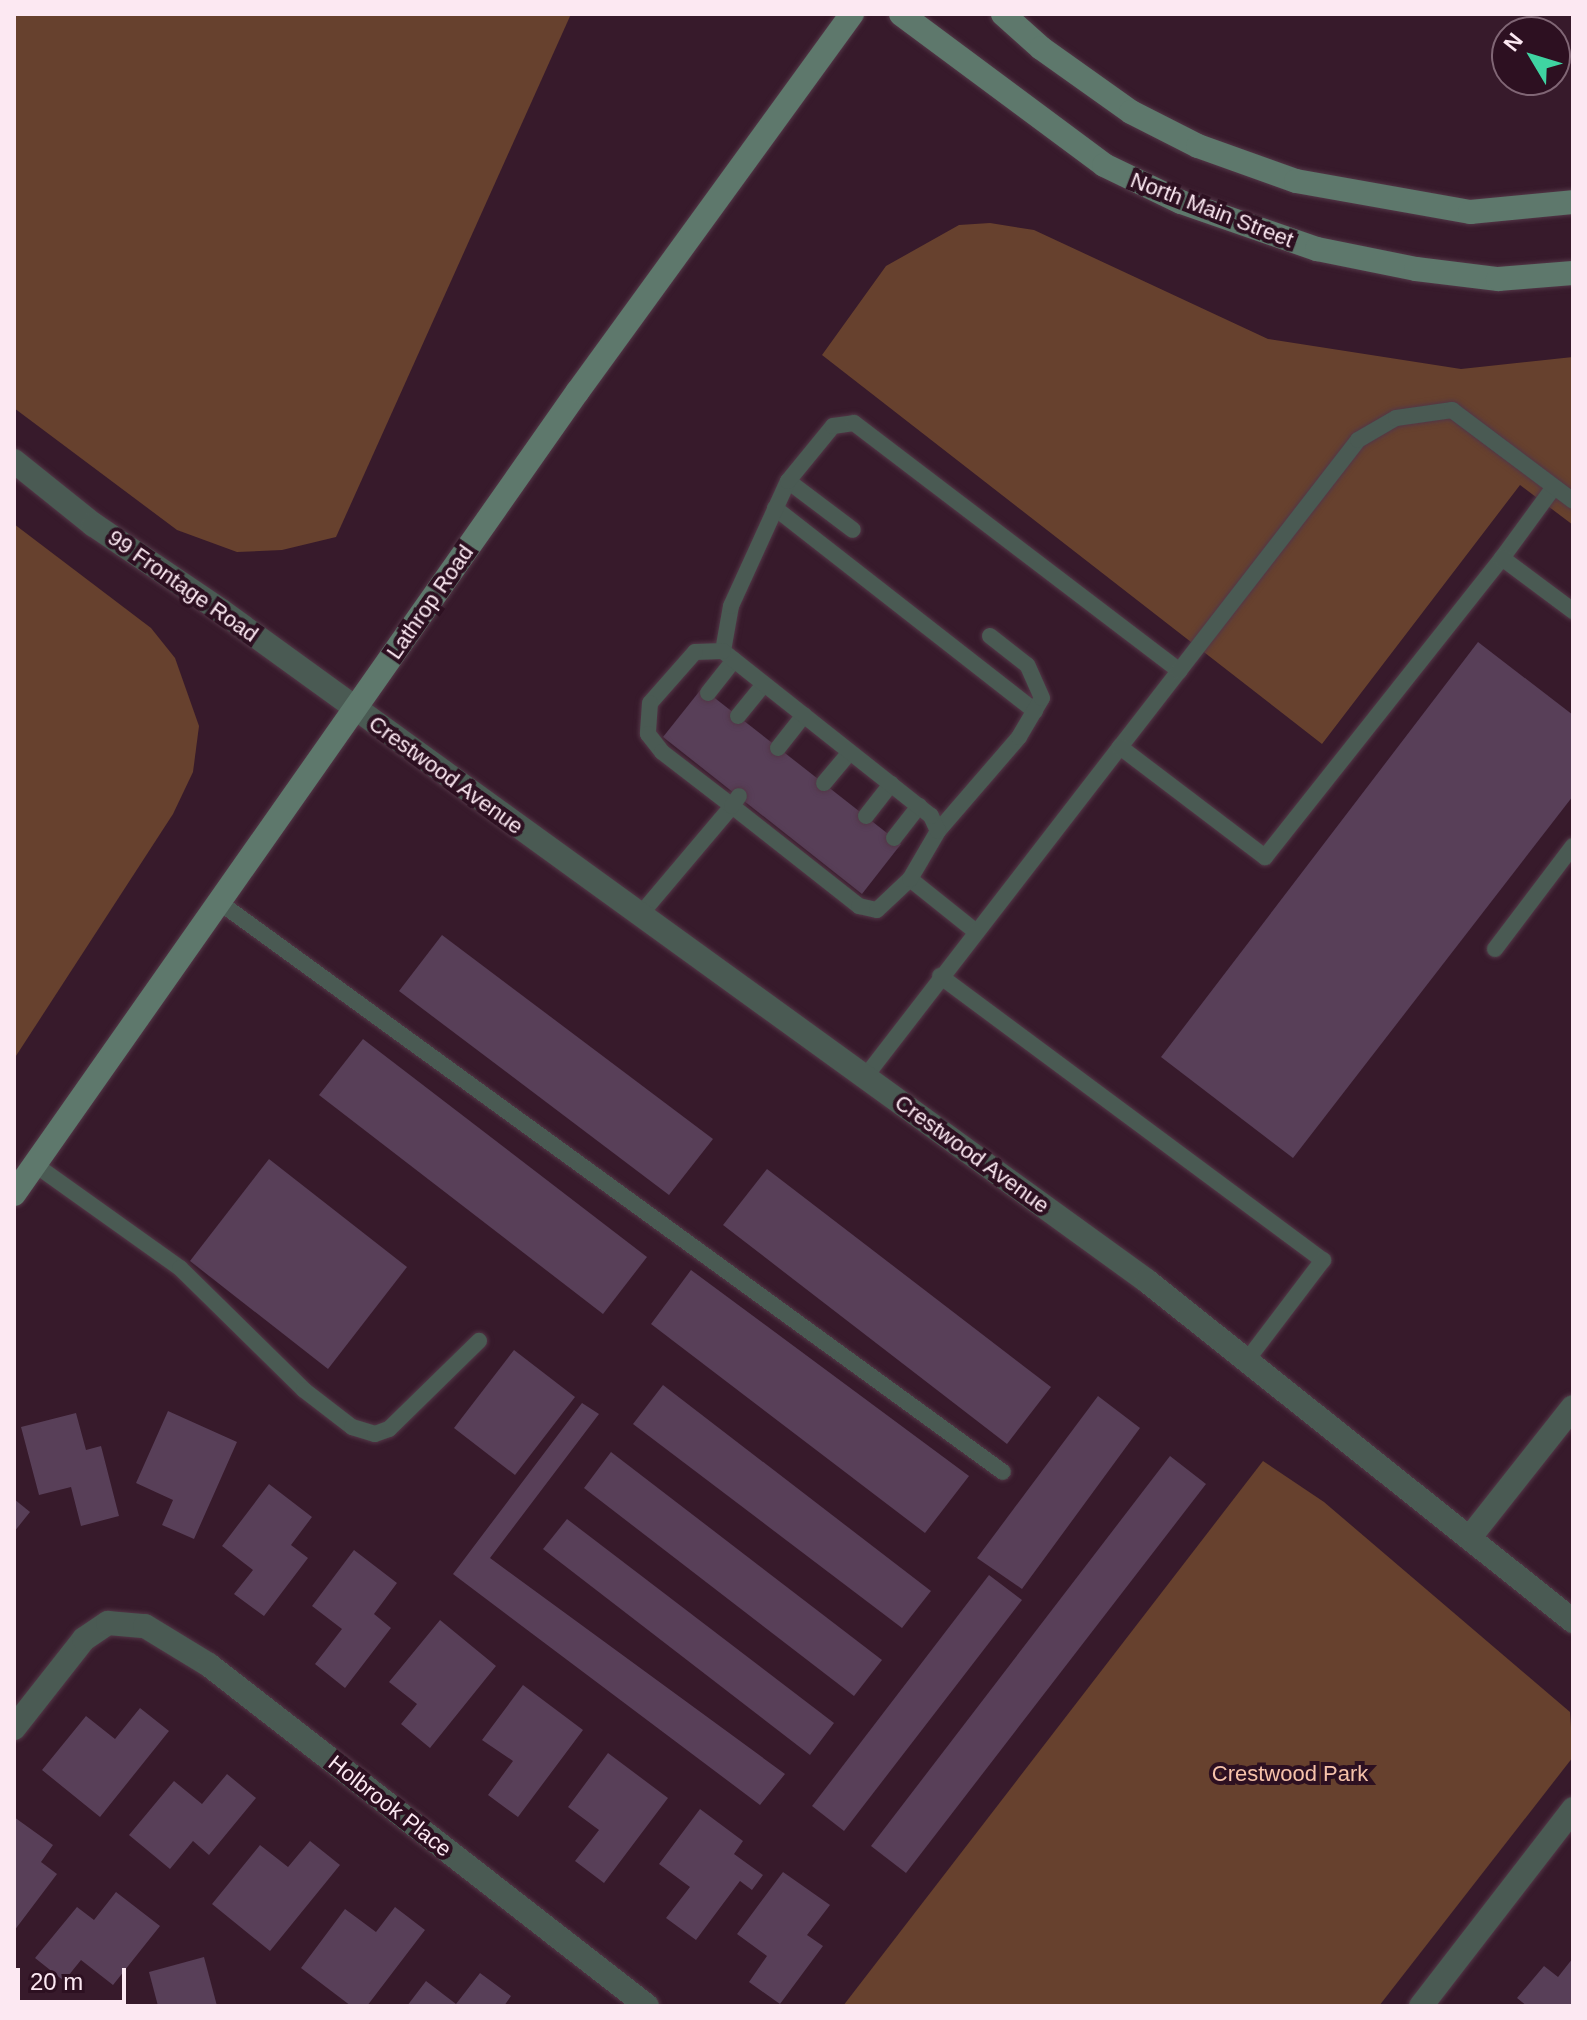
<!DOCTYPE html>
<style>
body{margin:0}
#map{position:relative;width:1587px;height:2020px;overflow:hidden;background:#371a2b;font-family:Arial,sans-serif}
div>[style]{position:absolute}
[style*='--x']{left:calc(var(--x)*1px);top:calc(var(--y)*1px);width:calc(var(--w)*1px);rotate:calc(var(--a)*1deg)}
.green>*{inset:0;background:#67412e}
.building>*{inset:0;background:#583f58}
.roads{filter:drop-shadow(0 0 2px #533747) drop-shadow(0 0 2px #533747)}
.service>*{height:16px;margin:-8px;padding:0 8px;transform-origin:8px;border-radius:8px;background:#4a5a53}
.minor>*{height:24px;margin:-12px;padding:0 12px;transform-origin:12px;border-radius:12px;background:#4a5a53}
.tertiary>*{height:24px;margin:-12px;padding:0 12px;transform-origin:12px;border-radius:12px;background:#4a5a53}
.secondary>*{height:24px;margin:-12px;padding:0 12px;transform-origin:12px;border-radius:12px;background:#5e786c}
span{translate:-50% -50%;white-space:nowrap;text-align:center;line-height:1.15;-webkit-text-stroke:8px #2d1021;paint-order:stroke}
.street-label{font-size:22px;color:#fce8f2}
.park-label{font-size:22px;color:#f6c2aa}
.frame{position:absolute;inset:0;border:16px solid #fce8f2;pointer-events:none}
.north{position:absolute;left:1491px;top:16px;width:80px;height:80px;box-sizing:border-box;background:#2d1021;border:2px solid #806675;border-radius:50%;rotate:308deg;font-size:22px;font-weight:700;line-height:32px;text-align:center;color:#fce8f2}
.north::after{content:'';display:block;margin:auto;width:28px;height:36px;background:#3fd4a2;clip-path:polygon(50% 0,100% 100%,50% 72%,0 100%)}
.scale{position:absolute;left:16px;top:1968px;width:110px;height:36px;box-sizing:border-box;border:4px solid #fce8f2;border-top:0;padding-left:10px;font-size:24px;line-height:28px;white-space:nowrap;color:#fce8f2;-webkit-text-stroke:6px #2d1021;paint-order:stroke}
</style>
<div id="map">
<div class="green">
<div style="clip-path:polygon(14px 14px,571px 14px,336px 537px,282px 550px,237px 552px,177px 530px,14px 408px)"></div>
<div style="clip-path:polygon(990px 223px,1034px 230px,1268px 339px,1461px 369px,1573px 357px,1573px 525px,1520px 485px,1322px 744px,822px 355px,886px 266px,959px 225px)"></div>
<div style="clip-path:polygon(14px 524px,151px 628px,175px 658px,199px 726px,193px 772px,173px 814px,14px 1059px)"></div>
<div style="clip-path:polygon(1263px 1461px,1324px 1502px,1570px 1712px,1573px 1757px,1379px 2006px,843px 2006px)"></div>
</div>
<div class="building">
<div style="clip-path:polygon(1478px 642px,1573px 715px,1573px 796px,1293px 1158px,1161px 1057px)"></div>
<div style="clip-path:polygon(702px 688px,901px 844px,862px 894px,663px 737px)"></div>
<div style="clip-path:polygon(442px 935px,713px 1139px,669px 1195px,399px 991px)"></div>
<div style="clip-path:polygon(363px 1039px,647px 1257px,603px 1314px,319px 1095px)"></div>
<div style="clip-path:polygon(269px 1159px,407px 1267px,328px 1369px,190px 1261px)"></div>
<div style="clip-path:polygon(767px 1169px,1051px 1387px,1007px 1444px,723px 1225px)"></div>
<div style="clip-path:polygon(691px 1270px,969px 1476px,925px 1533px,651px 1324px)"></div>
<div style="clip-path:polygon(514px 1350px,575px 1397px,515px 1475px,454px 1428px)"></div>
<div style="clip-path:polygon(663px 1385px,931px 1591px,902px 1628px,633px 1424px)"></div>
<div style="clip-path:polygon(1098px 1396px,1140px 1428px,1022px 1589px,977px 1558px)"></div>
<div style="clip-path:polygon(582px 1403px,599px 1414px,490px 1558px,785px 1774px,760px 1805px,453px 1574px)"></div>
<div style="clip-path:polygon(168px 1411px,237px 1442px,194px 1539px,162px 1525px,173px 1500px,136px 1483px)"></div>
<div style="clip-path:polygon(76px 1413px,86px 1450px,101px 1446px,119px 1516px,81px 1526px,71px 1487px,39px 1495px,21px 1427px)"></div>
<div style="clip-path:polygon(611px 1452px,882px 1660px,854px 1696px,584px 1488px)"></div>
<div style="clip-path:polygon(1170px 1456px,1206px 1484px,906px 1873px,871px 1846px)"></div>
<div style="clip-path:polygon(269px 1484px,312px 1517px,291px 1545px,308px 1558px,264px 1616px,234px 1594px,253px 1570px,222px 1546px)"></div>
<div style="clip-path:polygon(14px 1499px,30px 1512px,14px 1532px)"></div>
<div style="clip-path:polygon(567px 1519px,834px 1723px,810px 1755px,543px 1549px)"></div>
<div style="clip-path:polygon(354px 1550px,397px 1583px,374px 1614px,391px 1628px,345px 1688px,315px 1664px,342px 1629px,312px 1606px)"></div>
<div style="clip-path:polygon(989px 1575px,1022px 1600px,844px 1831px,812px 1806px)"></div>
<div style="clip-path:polygon(440px 1620px,496px 1666px,430px 1748px,401px 1724px,417px 1704px,389px 1682px)"></div>
<div style="clip-path:polygon(523px 1685px,583px 1730px,518px 1817px,488px 1795px,513px 1761px,482px 1740px)"></div>
<div style="clip-path:polygon(140px 1708px,169px 1731px,100px 1817px,42px 1770px,86px 1716px,115px 1739px)"></div>
<div style="clip-path:polygon(608px 1753px,668px 1798px,604px 1883px,575px 1861px,599px 1830px,568px 1807px)"></div>
<div style="clip-path:polygon(227px 1774px,256px 1798px,209px 1855px,193px 1841px,170px 1869px,129px 1835px,174px 1781px,202px 1804px)"></div>
<div style="clip-path:polygon(700px 1809px,743px 1841px,734px 1854px,763px 1875px,752px 1890px,740px 1881px,696px 1940px,666px 1918px,690px 1887px,659px 1864px)"></div>
<div style="clip-path:polygon(14px 1817px,53px 1845px,41px 1862px,57px 1874px,14px 1931px)"></div>
<div style="clip-path:polygon(310px 1841px,340px 1865px,270px 1951px,212px 1904px,260px 1845px,288px 1867px)"></div>
<div style="clip-path:polygon(783px 1872px,830px 1905px,807px 1935px,823px 1946px,780px 2004px,749px 1982px,767px 1956px,737px 1934px)"></div>
<div style="clip-path:polygon(116px 1892px,160px 1926px,113px 1985px,81px 1960px,64px 1981px,35px 1958px,77px 1907px,94px 1920px)"></div>
<div style="clip-path:polygon(395px 1907px,425px 1930px,367px 2006px,351px 2006px,301px 1968px,345px 1909px,376px 1932px)"></div>
<div style="clip-path:polygon(204px 1957px,217px 2006px,158px 2006px,149px 1972px)"></div>
<div style="clip-path:polygon(1573px 1958px,1573px 2006px,1527px 2006px,1517px 1998px,1544px 1966px,1558px 1977px)"></div>
<div style="clip-path:polygon(480px 1973px,511px 1996px,504px 2006px,407px 2006px,426px 1981px,456px 2004px)"></div>
</div>
<div class="roads">
<div class="service">
<div style="--x:788;--y:481;--w:81;--a:37"></div>
<div style="--x:775;--y:508;--w:330;--a:38"></div>
<div style="--x:1502;--y:558;--w:88;--a:-53.8"></div>
<div style="--x:723;--y:651;--w:46;--a:-79.9"></div>
<div style="--x:731;--y:606;--w:137;--a:-65.5"></div>
<div style="--x:788;--y:481;--w:71;--a:-50.7"></div>
<div style="--x:833;--y:426;--w:21;--a:-8"></div>
<div style="--x:854;--y:423;--w:409;--a:37.3"></div>
<div style="--x:1179;--y:671;--w:96;--a:127.8"></div>
<div style="--x:1179;--y:671;--w:292;--a:-52.2"></div>
<div style="--x:1358;--y:440;--w:44;--a:-30.1"></div>
<div style="--x:1396;--y:418;--w:57;--a:-8.1"></div>
<div style="--x:1452;--y:410;--w:151;--a:36.9"></div>
<div style="--x:708;--y:693;--w:42;--a:-51.8"></div>
<div style="--x:738;--y:716;--w:41;--a:-50.9"></div>
<div style="--x:778;--y:748;--w:42;--a:-51.8"></div>
<div style="--x:824;--y:783;--w:40;--a:-50"></div>
<div style="--x:866;--y:816;--w:41;--a:-52"></div>
<div style="--x:938;--y:831;--w:124;--a:-49.2"></div>
<div style="--x:1019;--y:737;--w:45;--a:-59.5"></div>
<div style="--x:1042;--y:698;--w:36;--a:-114"></div>
<div style="--x:1027;--y:665;--w:47;--a:-141.9"></div>
<div style="--x:894;--y:838;--w:41;--a:-52"></div>
<div style="--x:910;--y:879;--w:82;--a:38.6"></div>
<div style="--x:219;--y:902;--w:969;--a:36.02"></div>
<div style="--x:640;--y:915;--w:143;--a:-49.8"></div>
<div style="--x:732;--y:806;--w:162;--a:38.2"></div>
<div style="--x:859;--y:906;--w:18;--a:13"></div>
<div style="--x:877;--y:910;--w:45;--a:-43.2"></div>
<div style="--x:910;--y:879;--w:56;--a:-59.7"></div>
<div style="--x:938;--y:831;--w:17;--a:-115"></div>
<div style="--x:931;--y:816;--w:265;--a:-141.6"></div>
<div style="--x:723;--y:651;--w:28;--a:178"></div>
<div style="--x:695;--y:652;--w:68;--a:131.4"></div>
<div style="--x:650;--y:703;--w:31;--a:94"></div>
<div style="--x:648;--y:734;--w:23;--a:52"></div>
<div style="--x:662;--y:752;--w:88;--a:37.6"></div>
<div style="--x:732;--y:806;--w:12;--a:-55"></div>
<div style="--x:1495;--y:949;--w:129;--a:-52.9"></div>
<div style="--x:940;--y:976;--w:477;--a:36.6"></div>
<div style="--x:1323;--y:1260;--w:126;--a:127.2"></div>
<div style="--x:865;--y:1077;--w:417;--a:-52.3"></div>
<div style="--x:1120;--y:747;--w:182;--a:37.2"></div>
<div style="--x:1265;--y:857;--w:382;--a:-51.6"></div>
<div style="--x:1502;--y:558;--w:89;--a:36.7"></div>
<div style="--x:34;--y:1164;--w:179;--a:35.5"></div>
<div style="--x:180;--y:1268;--w:174;--a:44.5"></div>
<div style="--x:304;--y:1390;--w:61;--a:37.6"></div>
<div style="--x:352;--y:1427;--w:24;--a:17"></div>
<div style="--x:375;--y:1434;--w:15;--a:-20"></div>
<div style="--x:389;--y:1429;--w:126;--a:-44.4"></div>
</div>
<div class="minor">
<div style="--x:1471;--y:1536;--w:164;--a:-51.7"></div>
<div style="--x:14;--y:1728;--w:113;--a:-51.8"></div>
<div style="--x:84;--y:1639;--w:29;--a:-34"></div>
<div style="--x:108;--y:1623;--w:37;--a:5"></div>
<div style="--x:145;--y:1626;--w:75;--a:31.4"></div>
<div style="--x:209;--y:1665;--w:555;--a:37.9"></div>
<div style="--x:1421;--y:2006;--w:249;--a:-52.3"></div>
</div>
<div class="tertiary">
<div style="--x:14;--y:461;--w:102;--a:38.7"></div>
<div style="--x:94;--y:525;--w:152;--a:34"></div>
<div style="--x:220;--y:610;--w:1144;--a:35.9"></div>
<div style="--x:1147;--y:1281;--w:545;--a:38.59"></div>
</div>
<div class="secondary">
<div style="--x:901;--y:14;--w:253;--a:36.6"></div>
<div style="--x:1104;--y:165;--w:85;--a:25.7"></div>
<div style="--x:1181;--y:202;--w:144;--a:19.1"></div>
<div style="--x:1317;--y:249;--w:101;--a:11.4"></div>
<div style="--x:1416;--y:269;--w:83;--a:7"></div>
<div style="--x:1498;--y:279;--w:75;--a:-4.6"></div>
<div style="--x:1003;--y:14;--w:51;--a:41.8"></div>
<div style="--x:1041;--y:48;--w:110;--a:35.4"></div>
<div style="--x:1131;--y:112;--w:75;--a:26.9"></div>
<div style="--x:1198;--y:146;--w:104;--a:19.7"></div>
<div style="--x:1296;--y:181;--w:177;--a:10.1"></div>
<div style="--x:1470;--y:212;--w:103;--a:-5.5"></div>
<div style="--x:14;--y:1194;--w:981;--a:-54.92"></div>
<div style="--x:578;--y:391;--w:466;--a:-54"></div>
</div>
</div>
<div class="street-label">
<span style="left:1212px;top:210px;rotate:21deg">North Main Street</span>
<span style="left:183px;top:586px;rotate:35deg">99 Frontage Road</span>
<span style="left:430px;top:602px;rotate:-55deg">Lathrop Road</span>
<span style="left:446px;top:775px;rotate:36deg">Crestwood Avenue</span>
<span style="left:972px;top:1154px;rotate:36deg">Crestwood Avenue</span>
<span style="left:390px;top:1806px;rotate:38deg">Holbrook Place</span>
</div>
<div class="park-label">
<span style="left:1290px;top:1774px">Crestwood Park</span>
</div>
<div class="frame"></div>
<div class="north">N</div>
<div class="scale">20 m</div>
</div>
